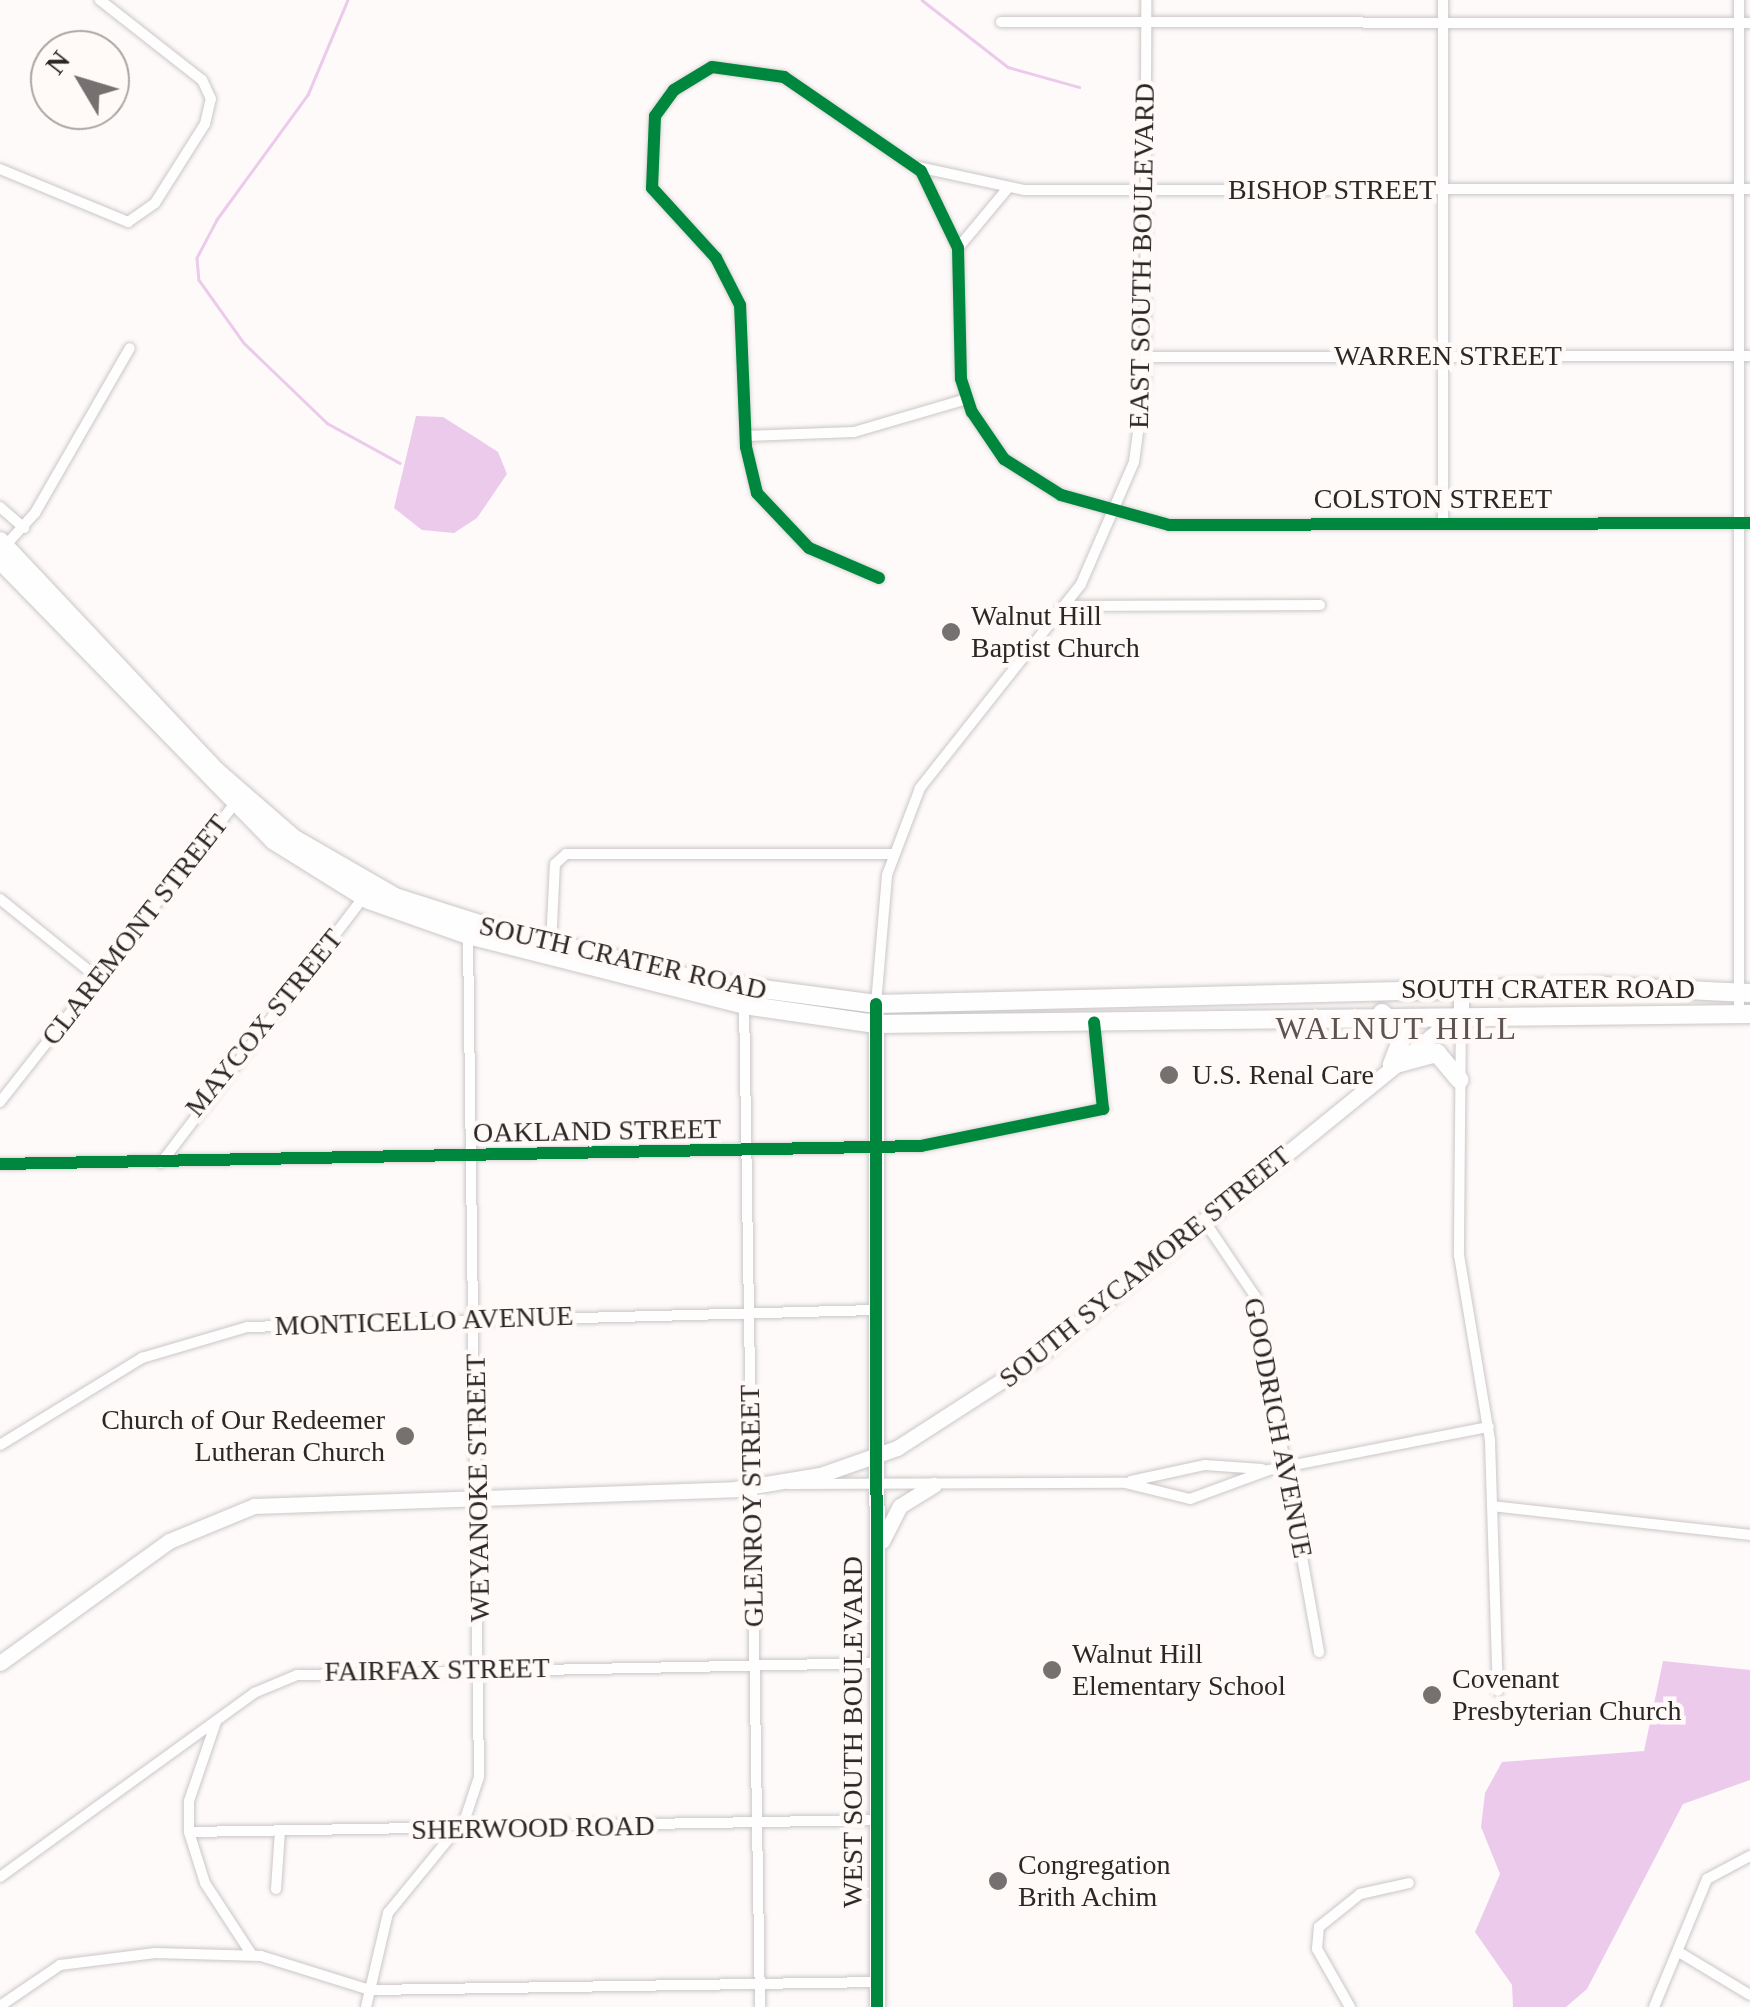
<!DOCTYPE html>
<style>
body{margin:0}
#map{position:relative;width:1750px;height:2007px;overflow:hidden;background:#fefaf9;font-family:"Times New Roman",serif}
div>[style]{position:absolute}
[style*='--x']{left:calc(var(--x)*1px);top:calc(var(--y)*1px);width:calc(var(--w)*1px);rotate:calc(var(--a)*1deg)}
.water>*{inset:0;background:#eccaec}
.stream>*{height:2.5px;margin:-1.25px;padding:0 1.25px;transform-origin:1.25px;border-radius:1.25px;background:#eccaec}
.roads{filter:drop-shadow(0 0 2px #cac7c6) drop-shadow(0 0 2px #cac7c6)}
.street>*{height:10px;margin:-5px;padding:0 5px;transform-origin:5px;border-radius:5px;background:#fffefe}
.secondary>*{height:15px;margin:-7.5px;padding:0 7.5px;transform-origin:7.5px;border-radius:7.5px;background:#fffefe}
.primary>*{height:18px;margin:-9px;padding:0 9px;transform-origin:9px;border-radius:9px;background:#fffefe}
.cycleway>*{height:12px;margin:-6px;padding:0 6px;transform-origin:6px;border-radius:6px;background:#00873e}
.dots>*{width:28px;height:28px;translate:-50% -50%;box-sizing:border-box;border:5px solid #fff9f8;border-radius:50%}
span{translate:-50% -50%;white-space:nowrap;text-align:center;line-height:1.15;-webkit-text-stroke:9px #fff9f8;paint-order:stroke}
.street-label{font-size:28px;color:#2b2727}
.poi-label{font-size:28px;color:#2b2727}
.left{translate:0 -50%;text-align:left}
.right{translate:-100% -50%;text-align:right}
.quarter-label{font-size:32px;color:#5c5453;letter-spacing:2.5px}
.north{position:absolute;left:30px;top:30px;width:100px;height:100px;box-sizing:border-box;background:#fff9f8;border:2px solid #aaa5a4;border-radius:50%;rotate:308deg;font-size:28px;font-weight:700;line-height:40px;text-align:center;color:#2b2727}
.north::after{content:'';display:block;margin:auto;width:35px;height:45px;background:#757170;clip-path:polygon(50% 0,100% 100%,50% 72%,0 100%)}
</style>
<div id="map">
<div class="water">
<div style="clip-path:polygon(416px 416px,443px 417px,478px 439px,498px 452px,507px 474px,477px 518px,454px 533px,422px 530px,394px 508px)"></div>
<div style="clip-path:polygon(1663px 1661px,1750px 1670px,1750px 1780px,1683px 1804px,1587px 1989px,1566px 2007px,1513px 2007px,1512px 1985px,1475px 1932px,1500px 1874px,1481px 1827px,1485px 1793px,1502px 1762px,1644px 1751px)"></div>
</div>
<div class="stream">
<div style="--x:348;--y:0;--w:103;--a:112.8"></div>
<div style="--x:308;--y:95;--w:155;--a:126.1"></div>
<div style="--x:217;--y:220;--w:43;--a:117.8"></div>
<div style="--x:197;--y:258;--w:22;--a:85"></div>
<div style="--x:199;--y:280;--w:77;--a:54.5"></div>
<div style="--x:244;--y:343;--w:115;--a:43.9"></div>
<div style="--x:327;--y:423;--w:83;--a:28.7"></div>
<div style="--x:922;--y:0;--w:109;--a:37.9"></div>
<div style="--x:1008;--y:67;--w:74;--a:15.7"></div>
</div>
<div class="roads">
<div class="street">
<div style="--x:1443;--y:0;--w:524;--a:90"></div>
<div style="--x:1739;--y:0;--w:1013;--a:90"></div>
<div style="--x:1001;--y:22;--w:749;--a:0.08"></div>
<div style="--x:918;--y:167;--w:108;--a:12.2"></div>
<div style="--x:1024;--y:190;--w:726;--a:-0.08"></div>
<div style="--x:0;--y:169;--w:139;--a:22.5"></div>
<div style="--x:128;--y:222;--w:33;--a:-35"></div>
<div style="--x:155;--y:203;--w:93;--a:-57.7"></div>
<div style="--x:205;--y:124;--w:26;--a:-77"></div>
<div style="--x:211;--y:99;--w:21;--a:-115"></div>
<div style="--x:202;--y:80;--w:130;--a:-141.9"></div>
<div style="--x:958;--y:248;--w:78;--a:-50.2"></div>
<div style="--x:1145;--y:357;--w:605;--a:-0.09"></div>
<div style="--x:746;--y:436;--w:108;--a:-2.1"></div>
<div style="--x:854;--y:432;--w:118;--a:-16.3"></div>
<div style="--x:0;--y:507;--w:32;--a:41"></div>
<div style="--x:5;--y:546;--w:45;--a:-47.7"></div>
<div style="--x:35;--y:513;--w:190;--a:-60.1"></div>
<div style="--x:879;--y:578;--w:76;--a:-156.8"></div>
<div style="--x:809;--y:548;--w:76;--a:-133.4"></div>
<div style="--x:757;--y:493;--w:47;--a:-103.4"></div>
<div style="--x:746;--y:447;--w:142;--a:-92.4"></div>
<div style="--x:740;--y:305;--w:53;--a:-117.1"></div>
<div style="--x:716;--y:258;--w:95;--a:-132.4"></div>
<div style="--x:652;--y:188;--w:72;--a:-87.6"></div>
<div style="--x:655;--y:116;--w:32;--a:-54"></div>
<div style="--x:674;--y:90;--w:44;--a:-31.2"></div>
<div style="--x:712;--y:67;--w:73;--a:7.9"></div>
<div style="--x:784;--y:77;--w:166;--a:34.5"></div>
<div style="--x:921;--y:171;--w:85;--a:64.3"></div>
<div style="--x:958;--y:248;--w:131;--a:88.7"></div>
<div style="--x:961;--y:379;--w:35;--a:72"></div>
<div style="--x:972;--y:412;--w:57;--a:55.8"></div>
<div style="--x:1004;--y:459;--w:67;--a:32.3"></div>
<div style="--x:1061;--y:495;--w:112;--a:15.5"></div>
<div style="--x:1169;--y:525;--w:581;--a:-0.2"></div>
<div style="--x:1066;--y:606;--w:254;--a:-0.2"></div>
<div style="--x:0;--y:899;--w:126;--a:38.9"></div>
<div style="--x:551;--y:945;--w:81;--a:-87.2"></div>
<div style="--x:555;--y:864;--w:15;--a:-42"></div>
<div style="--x:566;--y:854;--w:327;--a:0"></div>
<div style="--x:744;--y:1000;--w:1007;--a:89.09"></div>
<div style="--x:876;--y:1004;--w:129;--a:-85.1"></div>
<div style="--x:887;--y:875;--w:93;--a:-69.2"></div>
<div style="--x:920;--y:788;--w:260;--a:-51.7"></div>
<div style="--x:1081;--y:584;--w:133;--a:-66.5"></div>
<div style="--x:1134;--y:462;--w:82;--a:-82.3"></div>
<div style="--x:1145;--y:381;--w:381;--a:-89.8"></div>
<div style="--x:1461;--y:1013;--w:242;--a:90.5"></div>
<div style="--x:1459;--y:1255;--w:189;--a:80.5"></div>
<div style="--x:1490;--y:1441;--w:250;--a:88.2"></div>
<div style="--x:0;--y:1102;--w:385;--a:-51.8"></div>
<div style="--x:161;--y:1163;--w:338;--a:-52.7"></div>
<div style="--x:0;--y:1164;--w:921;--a:-1.12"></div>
<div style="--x:921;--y:1146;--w:186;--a:-11.5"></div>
<div style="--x:1103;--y:1109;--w:87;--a:-95.9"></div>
<div style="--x:1203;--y:1219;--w:93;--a:56"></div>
<div style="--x:1255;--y:1296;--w:362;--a:79.8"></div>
<div style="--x:0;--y:1445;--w:167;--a:-31.5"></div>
<div style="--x:142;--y:1358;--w:109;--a:-16.4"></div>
<div style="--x:247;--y:1327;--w:630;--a:-1.55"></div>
<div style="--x:1131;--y:1481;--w:76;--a:-12.2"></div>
<div style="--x:1205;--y:1465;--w:57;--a:4"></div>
<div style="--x:788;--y:1484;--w:337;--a:-0.2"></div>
<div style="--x:1125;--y:1483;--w:67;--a:13.8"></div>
<div style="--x:1190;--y:1499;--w:84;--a:-20.2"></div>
<div style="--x:1269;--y:1470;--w:224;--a:-11.1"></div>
<div style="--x:1492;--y:1506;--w:260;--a:6.4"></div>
<div style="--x:216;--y:1722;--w:83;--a:108.9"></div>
<div style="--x:189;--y:1801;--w:31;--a:90"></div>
<div style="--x:189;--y:1832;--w:53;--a:72.6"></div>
<div style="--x:205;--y:1883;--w:86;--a:56.9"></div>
<div style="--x:189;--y:1832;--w:688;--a:-1"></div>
<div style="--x:0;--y:1877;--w:314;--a:-35.9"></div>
<div style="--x:254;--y:1693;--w:47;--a:-22.7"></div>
<div style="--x:297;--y:1675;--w:581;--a:-1.18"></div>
<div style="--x:276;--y:1889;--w:58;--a:-86.1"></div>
<div style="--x:1682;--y:1954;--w:79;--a:31.1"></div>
<div style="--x:0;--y:2006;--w:73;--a:-34.3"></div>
<div style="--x:60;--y:1965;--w:96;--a:-7.2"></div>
<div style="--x:155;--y:1953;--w:106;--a:1.6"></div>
<div style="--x:261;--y:1956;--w:114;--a:17.3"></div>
<div style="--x:370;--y:1990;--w:508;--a:-0.9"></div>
<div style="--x:366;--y:2007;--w:97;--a:-76.8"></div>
<div style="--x:388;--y:1913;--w:122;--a:-50.7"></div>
<div style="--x:465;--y:1819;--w:44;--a:-71.6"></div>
<div style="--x:479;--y:1777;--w:845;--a:-90.75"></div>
<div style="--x:1350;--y:2007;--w:67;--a:-119.6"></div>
<div style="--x:1317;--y:1949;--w:22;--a:-85"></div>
<div style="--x:1319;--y:1927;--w:53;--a:-38.8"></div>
<div style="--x:1360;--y:1894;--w:50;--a:-12.7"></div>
<div style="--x:1654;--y:2007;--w:139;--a:-67.5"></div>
<div style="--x:1707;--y:1879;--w:49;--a:-28.1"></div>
</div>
<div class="secondary">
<div style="--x:876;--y:1016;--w:991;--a:89.94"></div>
<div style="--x:882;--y:1541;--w:39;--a:-63"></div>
<div style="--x:900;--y:1506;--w:40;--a:-32"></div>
<div style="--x:0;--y:1663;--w:208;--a:-35.8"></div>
<div style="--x:169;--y:1541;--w:92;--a:-22.4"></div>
<div style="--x:254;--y:1506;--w:481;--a:-2"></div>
<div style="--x:735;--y:1489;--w:86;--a:-9.4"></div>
<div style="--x:820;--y:1475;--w:82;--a:-19.3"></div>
<div style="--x:897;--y:1448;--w:161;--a:-32.8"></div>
<div style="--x:1032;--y:1361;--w:553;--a:-39.13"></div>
<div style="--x:1461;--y:1012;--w:22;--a:-90"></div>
</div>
<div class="primary">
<div style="--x:0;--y:541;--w:316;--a:46.8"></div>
<div style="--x:216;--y:771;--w:102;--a:41"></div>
<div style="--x:293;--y:838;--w:118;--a:30"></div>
<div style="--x:395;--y:897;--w:102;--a:17.7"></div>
<div style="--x:492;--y:928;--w:217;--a:14.2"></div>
<div style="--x:702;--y:981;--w:176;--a:7.5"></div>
<div style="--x:876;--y:1004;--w:725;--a:-1.42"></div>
<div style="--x:1601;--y:986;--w:149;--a:2.7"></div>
<div style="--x:0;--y:560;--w:391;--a:45.7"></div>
<div style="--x:273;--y:840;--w:113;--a:32"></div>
<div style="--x:369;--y:900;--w:105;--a:19.5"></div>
<div style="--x:468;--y:935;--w:285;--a:14.2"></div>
<div style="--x:744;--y:1005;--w:133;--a:8.2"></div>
<div style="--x:876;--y:1024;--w:874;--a:-0.66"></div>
<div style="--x:1382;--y:1013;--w:30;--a:42"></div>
<div style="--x:1404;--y:1033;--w:34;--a:111"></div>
<div style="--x:1392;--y:1065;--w:47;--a:-14.9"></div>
<div style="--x:1437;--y:1053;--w:35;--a:50"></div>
</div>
</div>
<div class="cycleway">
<div style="--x:879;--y:578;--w:76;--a:-156.8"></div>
<div style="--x:809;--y:548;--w:76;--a:-133.4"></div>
<div style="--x:757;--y:493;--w:47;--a:-103.4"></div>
<div style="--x:746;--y:447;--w:142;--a:-92.4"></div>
<div style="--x:740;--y:305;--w:53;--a:-117.1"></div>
<div style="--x:716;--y:258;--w:95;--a:-132.4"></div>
<div style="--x:652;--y:188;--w:72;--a:-87.6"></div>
<div style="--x:655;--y:116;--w:32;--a:-54"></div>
<div style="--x:674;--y:90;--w:44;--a:-31.2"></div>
<div style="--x:712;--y:67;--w:73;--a:7.9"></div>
<div style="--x:784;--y:77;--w:166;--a:34.5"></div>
<div style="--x:921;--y:171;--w:85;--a:64.3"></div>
<div style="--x:958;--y:248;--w:131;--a:88.7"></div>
<div style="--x:961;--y:379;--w:35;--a:72"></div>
<div style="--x:972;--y:412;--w:57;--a:55.8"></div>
<div style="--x:1004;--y:459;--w:67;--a:32.3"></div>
<div style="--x:1061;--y:495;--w:112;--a:15.5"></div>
<div style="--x:1169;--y:525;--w:581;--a:-0.2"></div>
<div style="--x:876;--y:1004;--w:1003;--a:89.94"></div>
<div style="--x:0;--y:1164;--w:921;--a:-1.12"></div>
<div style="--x:921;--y:1146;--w:186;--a:-11.5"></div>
<div style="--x:1103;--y:1109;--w:87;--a:-95.9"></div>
</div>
<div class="dots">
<div style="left:951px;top:632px;background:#757170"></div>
<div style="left:1169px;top:1075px;background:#757170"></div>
<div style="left:405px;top:1436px;background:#757170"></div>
<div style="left:1052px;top:1670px;background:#757170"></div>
<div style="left:1432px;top:1695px;background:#757170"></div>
<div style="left:998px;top:1881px;background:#757170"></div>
</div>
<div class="street-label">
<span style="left:1332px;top:190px">BISHOP STREET</span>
<span style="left:1142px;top:256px;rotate:-89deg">EAST SOUTH BOULEVARD</span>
<span style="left:1448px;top:356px">WARREN STREET</span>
<span style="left:1433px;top:499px">COLSTON STREET</span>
<span style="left:135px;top:930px;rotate:-52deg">CLAREMONT STREET</span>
<span style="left:623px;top:958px;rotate:13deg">SOUTH CRATER ROAD</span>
<span style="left:1548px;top:989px">SOUTH CRATER ROAD</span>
<span style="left:264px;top:1023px;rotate:-51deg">MAYCOX STREET</span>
<span style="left:597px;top:1131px;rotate:-1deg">OAKLAND STREET</span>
<span style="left:1145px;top:1267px;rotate:-39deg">SOUTH SYCAMORE STREET</span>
<span style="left:424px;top:1321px;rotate:-2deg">MONTICELLO AVENUE</span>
<span style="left:1278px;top:1428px;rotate:79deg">GOODRICH AVENUE</span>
<span style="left:478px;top:1488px;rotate:-91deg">WEYANOKE STREET</span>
<span style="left:752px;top:1506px;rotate:-91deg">GLENROY STREET</span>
<span style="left:437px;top:1670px;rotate:-1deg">FAIRFAX STREET</span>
<span style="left:853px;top:1732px;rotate:-90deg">WEST SOUTH BOULEVARD</span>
<span style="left:533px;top:1828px;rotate:-1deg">SHERWOOD ROAD</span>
</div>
<div class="poi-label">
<span class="left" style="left:971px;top:632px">Walnut Hill<br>Baptist Church</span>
<span class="left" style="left:1192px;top:1075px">U.S. Renal Care</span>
<span class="right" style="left:385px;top:1436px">Church of Our Redeemer<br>Lutheran Church</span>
<span class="left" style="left:1072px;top:1670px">Walnut Hill<br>Elementary School</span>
<span class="left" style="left:1452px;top:1695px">Covenant<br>Presbyterian Church</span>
<span class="left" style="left:1018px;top:1881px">Congregation<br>Brith Achim</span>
</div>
<div class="quarter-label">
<span style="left:1397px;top:1028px">WALNUT HILL</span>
</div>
<div class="north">N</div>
</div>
